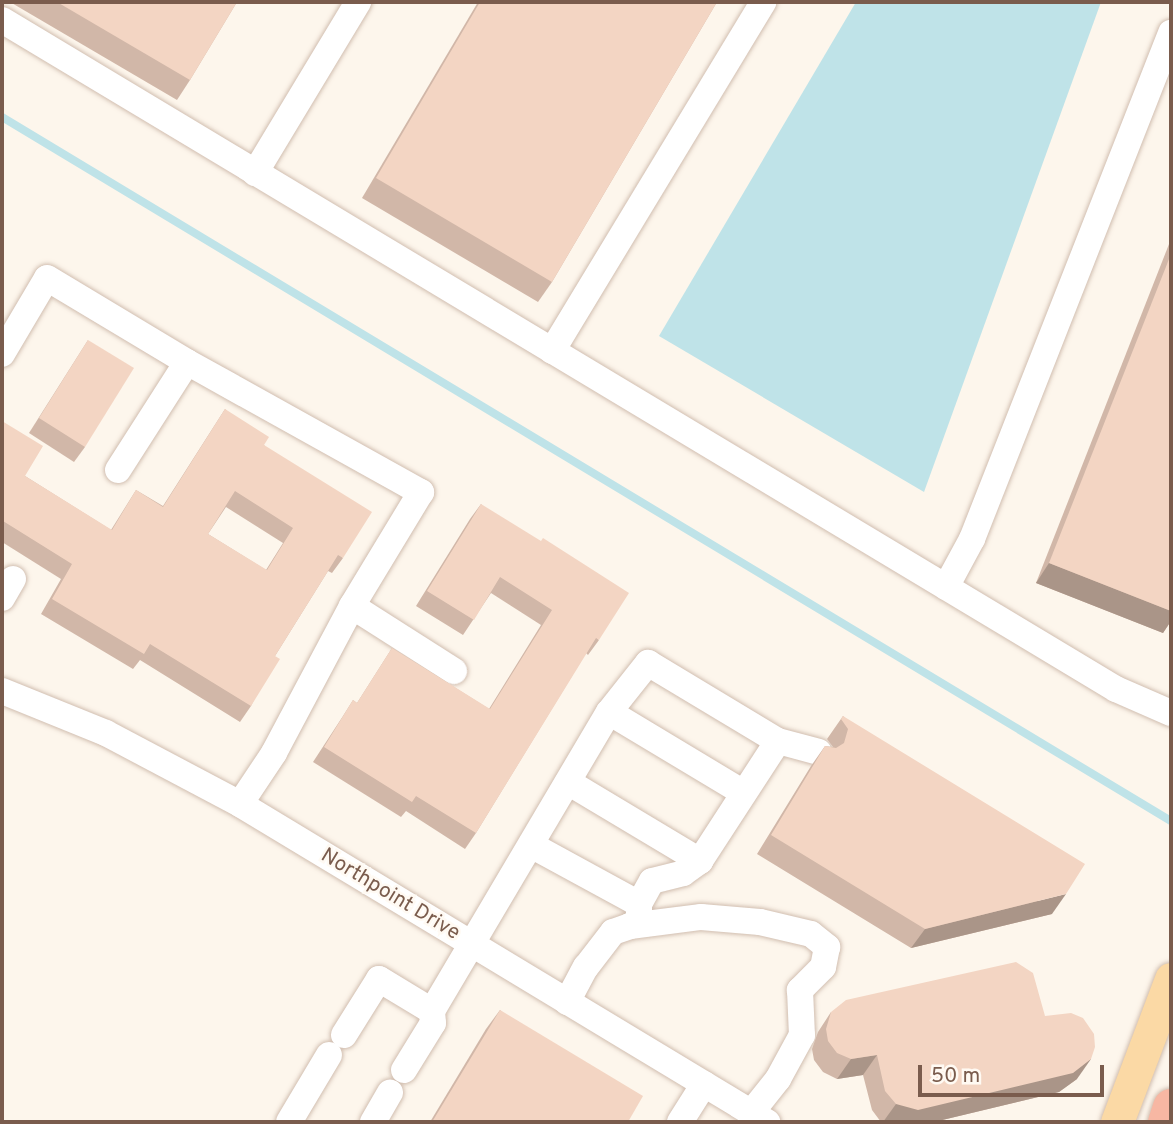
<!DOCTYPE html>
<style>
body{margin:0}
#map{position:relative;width:1173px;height:1124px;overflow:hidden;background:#fdf6ec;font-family:Overpass,sans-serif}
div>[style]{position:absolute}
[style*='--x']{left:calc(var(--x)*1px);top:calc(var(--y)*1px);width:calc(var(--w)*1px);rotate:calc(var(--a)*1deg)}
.water>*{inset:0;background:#bfe3e8}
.stream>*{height:8px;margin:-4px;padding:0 4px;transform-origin:4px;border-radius:4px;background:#bfe3e8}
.roads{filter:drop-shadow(0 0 2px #d1beb0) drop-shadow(0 0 2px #d1beb0)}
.minor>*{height:26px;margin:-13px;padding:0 13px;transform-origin:13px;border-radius:13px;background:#fff}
.major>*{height:33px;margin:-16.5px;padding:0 16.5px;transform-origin:16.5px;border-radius:16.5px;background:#fbd9a5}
.highway>*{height:37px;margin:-18.5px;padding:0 18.5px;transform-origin:18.5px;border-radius:18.5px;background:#f7b7a3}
.wall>*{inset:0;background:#d1b7a8}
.shaded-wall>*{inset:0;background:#aa9588}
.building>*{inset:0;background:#f3d5c3}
span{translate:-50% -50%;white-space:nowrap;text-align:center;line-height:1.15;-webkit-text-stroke:5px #fffaf3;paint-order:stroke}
.street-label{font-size:21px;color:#7a5c4d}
.frame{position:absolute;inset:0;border:4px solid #7a5c4d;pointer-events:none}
.scale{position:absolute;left:918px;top:1065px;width:186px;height:32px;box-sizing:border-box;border:4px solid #7a5c4d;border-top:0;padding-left:9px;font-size:21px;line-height:24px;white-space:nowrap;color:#7a5c4d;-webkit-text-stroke:5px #fffaf3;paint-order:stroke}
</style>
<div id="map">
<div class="water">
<div style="clip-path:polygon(856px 2px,1101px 2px,924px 492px,659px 336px)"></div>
</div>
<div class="stream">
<div style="--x:2;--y:117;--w:1365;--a:31.06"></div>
</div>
<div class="roads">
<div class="minor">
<div style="--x:2;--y:20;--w:1299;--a:30.99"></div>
<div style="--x:1116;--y:689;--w:60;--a:23.6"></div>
<div style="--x:255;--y:173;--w:200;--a:-58.9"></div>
<div style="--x:552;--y:351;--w:408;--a:-58.8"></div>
<div style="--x:2;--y:354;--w:88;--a:-59.4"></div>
<div style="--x:47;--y:278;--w:163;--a:31"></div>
<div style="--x:187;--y:362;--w:268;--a:29.1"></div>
<div style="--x:421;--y:492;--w:133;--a:121.2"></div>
<div style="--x:352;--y:606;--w:166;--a:118"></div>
<div style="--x:274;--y:753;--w:61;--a:123.7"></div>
<div style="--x:118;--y:470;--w:128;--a:-57.4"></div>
<div style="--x:946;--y:587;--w:55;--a:-61.6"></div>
<div style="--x:972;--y:539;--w:544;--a:-68.53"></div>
<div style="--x:2;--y:598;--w:22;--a:-60"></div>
<div style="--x:352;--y:606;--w:121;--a:32.5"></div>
<div style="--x:2;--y:691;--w:112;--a:22"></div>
<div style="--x:106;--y:733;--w:152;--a:27.9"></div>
<div style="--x:240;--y:804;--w:616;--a:31.11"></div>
<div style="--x:609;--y:712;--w:157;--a:31"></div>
<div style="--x:568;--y:782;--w:154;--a:30.9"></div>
<div style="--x:700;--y:861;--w:143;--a:-57"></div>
<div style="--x:531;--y:845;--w:123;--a:28.6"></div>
<div style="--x:639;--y:921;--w:17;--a:-90"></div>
<div style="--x:639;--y:904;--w:26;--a:-61"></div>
<div style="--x:652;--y:881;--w:32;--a:-14"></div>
<div style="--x:683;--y:873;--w:21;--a:-35"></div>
<div style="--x:567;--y:1002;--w:40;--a:-62"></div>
<div style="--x:586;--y:967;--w:44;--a:-52.4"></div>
<div style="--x:613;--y:932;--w:18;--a:-19"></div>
<div style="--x:630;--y:926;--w:72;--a:-7.2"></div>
<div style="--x:701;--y:917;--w:59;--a:4.8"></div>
<div style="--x:760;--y:922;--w:52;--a:13.2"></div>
<div style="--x:811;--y:934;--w:21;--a:39"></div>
<div style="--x:827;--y:947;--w:20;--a:101"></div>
<div style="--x:823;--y:967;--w:33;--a:135"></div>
<div style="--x:800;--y:990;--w:45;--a:87.5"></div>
<div style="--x:802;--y:1035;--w:50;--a:118.6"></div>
<div style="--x:778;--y:1079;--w:43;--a:128.5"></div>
<div style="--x:344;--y:1035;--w:66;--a:-58"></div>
<div style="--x:379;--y:979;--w:62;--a:31.1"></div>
<div style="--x:432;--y:1011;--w:347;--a:-59.4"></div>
<div style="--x:609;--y:712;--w:63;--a:-51.5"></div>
<div style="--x:648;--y:663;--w:152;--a:31"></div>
<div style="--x:778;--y:741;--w:42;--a:15"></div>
<div style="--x:404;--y:1070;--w:55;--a:-58.3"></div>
<div style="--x:433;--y:1023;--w:12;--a:-95"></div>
<div style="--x:289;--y:1122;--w:78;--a:-59.2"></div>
<div style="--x:373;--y:1122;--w:34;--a:-60"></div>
<div style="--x:680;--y:1122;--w:45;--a:-57.7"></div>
</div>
<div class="major">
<div style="--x:1117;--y:1122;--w:153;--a:-69.3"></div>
</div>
<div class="highway">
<div style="--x:1166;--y:1122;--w:16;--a:-72"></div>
</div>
</div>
<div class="wall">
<div style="clip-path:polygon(10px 2px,237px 2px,190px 80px,177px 100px)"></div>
<div style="clip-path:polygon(478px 2px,717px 2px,552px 282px,538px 302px,362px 198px)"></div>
<div style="clip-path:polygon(1171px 239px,1171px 621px,1163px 633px,1036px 583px)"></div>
<div style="clip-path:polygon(88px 340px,85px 447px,74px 462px,29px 433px)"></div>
<div style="clip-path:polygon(evenodd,225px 409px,264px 445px,343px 558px,332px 573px,328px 571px,275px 656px,251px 706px,240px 722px,140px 660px,133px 669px,41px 614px,61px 579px,2px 542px,2px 421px,25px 476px,111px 530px,136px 490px,163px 506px,225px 409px,226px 507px,283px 543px,266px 570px,208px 534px,226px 507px)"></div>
<div style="clip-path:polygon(481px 504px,599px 640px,588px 655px,586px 653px,476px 833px,465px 849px,406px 811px,401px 817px,313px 762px,343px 716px,353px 700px,357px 703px,392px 648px,489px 709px,541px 625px,491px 593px,463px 635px,416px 606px,470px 519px)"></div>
<div style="clip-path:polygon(843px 716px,1052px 914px,911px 948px,757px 854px,811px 766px,825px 746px,833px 747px,827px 739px)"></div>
<div style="clip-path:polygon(500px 1010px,628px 1122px,430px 1122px,486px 1029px)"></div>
<div style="clip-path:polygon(831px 1012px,1045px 1016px,1077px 1079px,1059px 1092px,934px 1122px,881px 1122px,872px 1110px,863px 1075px,837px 1079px,823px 1072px,814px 1060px,812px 1049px,818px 1032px)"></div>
</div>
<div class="shaded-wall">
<div style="clip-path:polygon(1049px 563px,1171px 611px,1171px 621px,1163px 633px,1036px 583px)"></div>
<div style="clip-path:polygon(1066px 894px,1052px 914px,911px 948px,925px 929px)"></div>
<div style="clip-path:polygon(877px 1055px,863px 1075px,837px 1079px,851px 1059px)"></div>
<div style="clip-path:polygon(1091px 1059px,1077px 1079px,1059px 1092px,934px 1122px,883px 1122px,896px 1104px)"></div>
</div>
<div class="building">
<div style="clip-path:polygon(57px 2px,237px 2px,190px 80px)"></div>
<div style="clip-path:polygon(480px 2px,717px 2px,552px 282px,376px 178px)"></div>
<div style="clip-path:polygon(1171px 254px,1171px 611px,1049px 563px)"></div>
<div style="clip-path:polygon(88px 340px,134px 368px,85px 447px,39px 418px)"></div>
<div style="clip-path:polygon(evenodd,225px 409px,269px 437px,264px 445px,372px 512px,343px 558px,338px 555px,275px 656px,280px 659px,251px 706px,150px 644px,144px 654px,52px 599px,72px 564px,3px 521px,2px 522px,2px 421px,43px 446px,25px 476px,112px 530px,136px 490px,163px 507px,225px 409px,235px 491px,293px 528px,267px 570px,208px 534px,235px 491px)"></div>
<div style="clip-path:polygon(481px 504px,541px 541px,543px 538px,629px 593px,599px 640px,596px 638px,476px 833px,416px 796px,412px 802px,324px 747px,353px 700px,357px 703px,392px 648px,490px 709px,552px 610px,500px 577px,474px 620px,427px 591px)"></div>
<div style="clip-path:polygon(843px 716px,1085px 864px,1066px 894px,925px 929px,771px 835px,825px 746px,836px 748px,844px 743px,848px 729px,841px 719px)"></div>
<div style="clip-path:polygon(1016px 962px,1033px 973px,1045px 1016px,1071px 1013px,1083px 1018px,1094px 1034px,1095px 1047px,1091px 1059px,1073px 1073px,918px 1110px,896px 1104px,885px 1091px,877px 1055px,851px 1059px,837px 1053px,828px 1041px,826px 1029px,831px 1012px,846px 1000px)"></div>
<div style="clip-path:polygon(500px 1010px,643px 1096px,628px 1122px,432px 1122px)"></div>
</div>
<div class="street-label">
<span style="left:390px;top:895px;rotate:31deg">Northpoint Drive</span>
</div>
<div class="frame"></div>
<div class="scale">50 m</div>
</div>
